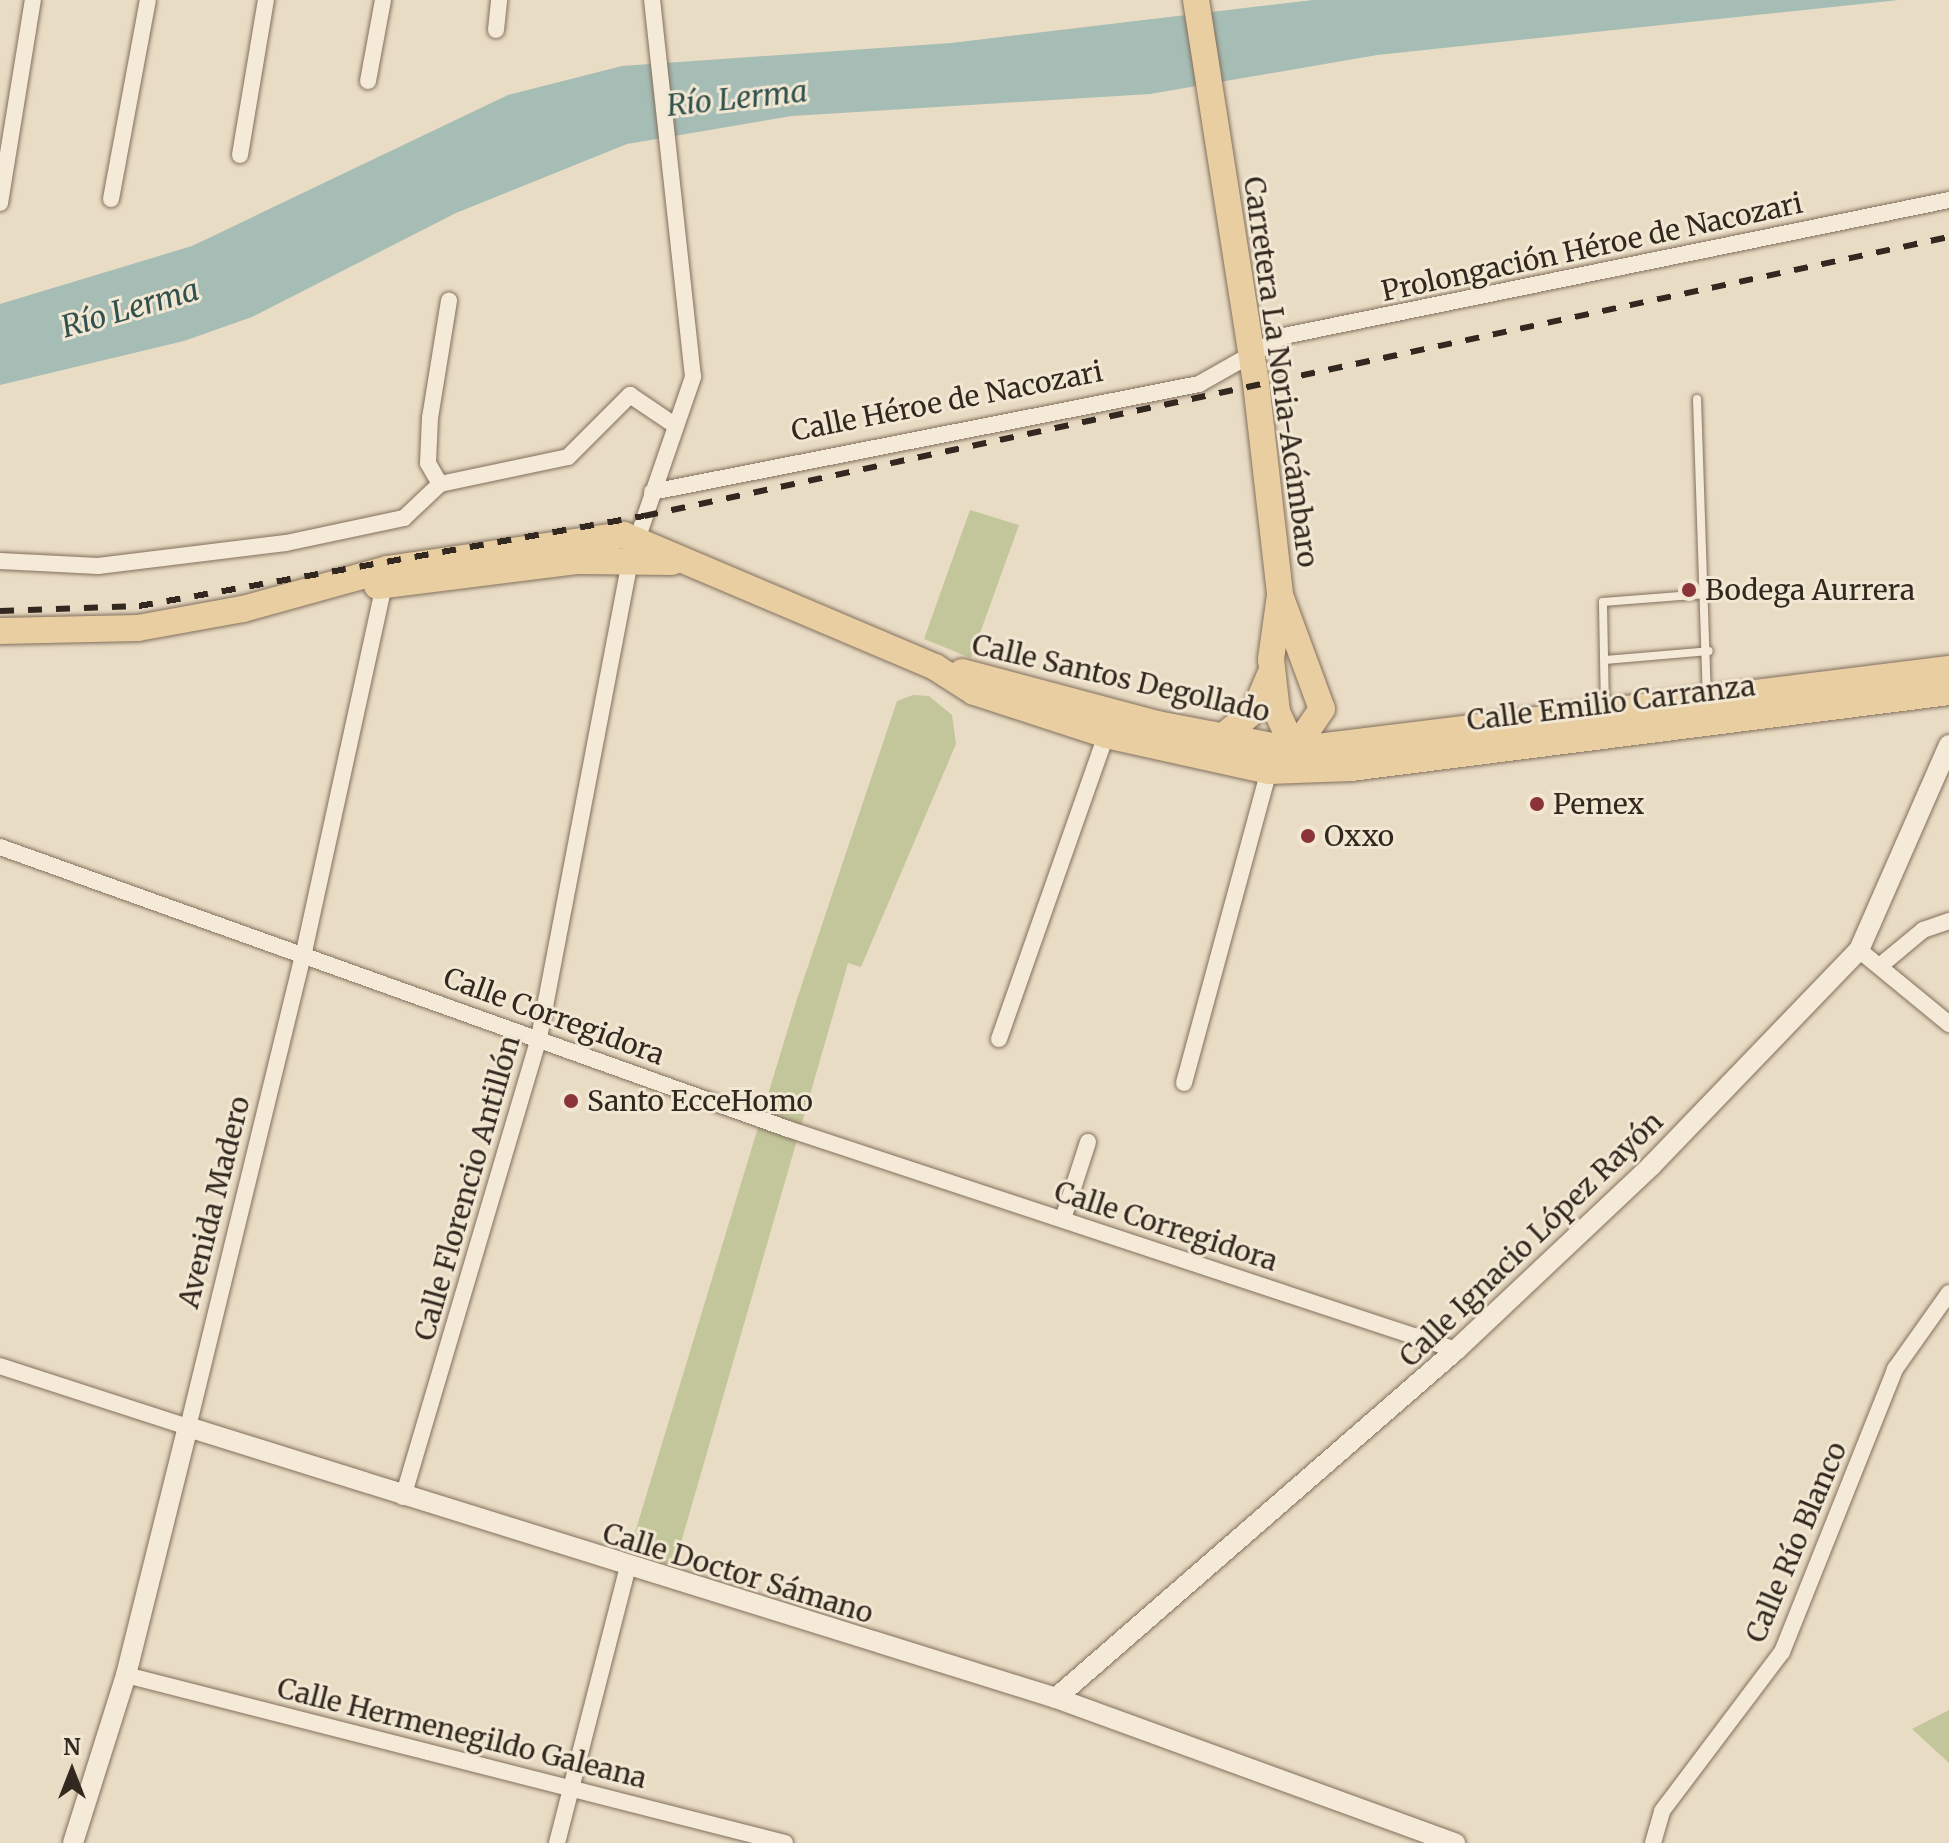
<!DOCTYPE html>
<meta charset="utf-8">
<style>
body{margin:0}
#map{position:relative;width:1949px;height:1843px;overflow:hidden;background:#e9dcc4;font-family:Merriweather,serif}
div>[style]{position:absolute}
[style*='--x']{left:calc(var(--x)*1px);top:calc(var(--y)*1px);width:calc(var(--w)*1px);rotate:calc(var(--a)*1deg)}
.green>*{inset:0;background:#c2c69a}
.water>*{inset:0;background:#a6bdb5}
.roads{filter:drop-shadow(0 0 2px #826f5d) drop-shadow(0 0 2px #826f5d)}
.service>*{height:8px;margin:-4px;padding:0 4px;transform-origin:4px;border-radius:4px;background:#f5ead7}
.minor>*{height:16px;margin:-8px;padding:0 8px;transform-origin:8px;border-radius:8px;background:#f5ead7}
.tertiary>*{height:20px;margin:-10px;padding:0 10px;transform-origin:10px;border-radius:10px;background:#f5ead7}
.primary>*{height:26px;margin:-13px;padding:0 13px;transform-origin:13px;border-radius:13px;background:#e8cea0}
.rail>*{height:6px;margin-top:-3px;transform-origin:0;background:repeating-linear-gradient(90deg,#33281f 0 14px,transparent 0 28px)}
.dots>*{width:22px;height:22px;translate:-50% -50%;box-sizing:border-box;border:4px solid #f1e7d3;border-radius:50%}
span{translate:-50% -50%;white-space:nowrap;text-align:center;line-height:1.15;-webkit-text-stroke:6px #f1e7d3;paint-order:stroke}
.street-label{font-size:28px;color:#33281f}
.poi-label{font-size:28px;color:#33281f}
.left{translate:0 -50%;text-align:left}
.water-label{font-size:30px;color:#30514e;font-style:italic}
.north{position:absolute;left:32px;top:1731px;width:80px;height:80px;-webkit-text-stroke:6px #f1e7d3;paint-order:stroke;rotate:0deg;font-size:22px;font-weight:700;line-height:32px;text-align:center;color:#33281f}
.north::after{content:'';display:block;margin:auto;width:28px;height:36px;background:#33281f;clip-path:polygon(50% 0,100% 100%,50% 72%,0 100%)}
</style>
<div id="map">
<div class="green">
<div style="clip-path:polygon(970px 510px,1019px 525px,971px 658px,924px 639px)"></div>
<div style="clip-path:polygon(913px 695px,929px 696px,952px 715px,956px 744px,861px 967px,848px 963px,674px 1567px,630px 1549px,797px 999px,897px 701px)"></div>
<div style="clip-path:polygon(1949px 1710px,1949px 1763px,1912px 1729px)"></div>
</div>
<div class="water">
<div style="clip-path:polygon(1313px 0,1899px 0,1377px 55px,1150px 94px,792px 116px,627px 144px,456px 213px,252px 317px,184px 341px,0 385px,0 304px,192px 246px,508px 95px,622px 66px,951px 43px)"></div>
</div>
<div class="roads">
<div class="service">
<div style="--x:1697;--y:399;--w:295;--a:88.1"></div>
<div style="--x:1605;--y:660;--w:104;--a:-4.9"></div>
<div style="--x:1605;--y:709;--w:107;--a:-91.1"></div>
<div style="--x:1603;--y:602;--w:103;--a:-4.4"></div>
</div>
<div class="minor">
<div style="--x:496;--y:30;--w:30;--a:-84"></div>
<div style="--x:368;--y:81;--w:82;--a:-79.5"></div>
<div style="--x:240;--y:155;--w:157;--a:-80.5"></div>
<div style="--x:111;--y:199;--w:202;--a:-79.5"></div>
<div style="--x:0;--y:203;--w:206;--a:-80.8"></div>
<div style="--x:440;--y:484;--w:24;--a:-120"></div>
<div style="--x:428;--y:463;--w:45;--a:-87.5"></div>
<div style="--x:430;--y:418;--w:119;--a:-80.8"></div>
<div style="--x:652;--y:492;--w:558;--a:-11.17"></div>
<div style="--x:1199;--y:384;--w:98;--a:-29.5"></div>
<div style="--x:1284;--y:336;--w:679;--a:-11.56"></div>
<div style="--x:0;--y:561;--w:98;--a:2.9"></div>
<div style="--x:98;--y:566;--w:189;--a:-7"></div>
<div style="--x:286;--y:543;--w:121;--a:-12"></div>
<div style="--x:404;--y:518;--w:50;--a:-43.4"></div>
<div style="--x:440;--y:484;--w:131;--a:-11.9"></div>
<div style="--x:568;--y:457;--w:88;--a:-45"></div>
<div style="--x:630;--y:395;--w:52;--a:34"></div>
<div style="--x:0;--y:847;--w:837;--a:19.69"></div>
<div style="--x:788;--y:1129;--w:704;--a:18.31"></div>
<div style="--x:1859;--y:950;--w:117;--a:39.4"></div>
<div style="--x:1881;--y:965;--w:55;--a:-39.8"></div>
<div style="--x:1923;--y:930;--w:28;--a:-19"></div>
<div style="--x:999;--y:1039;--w:322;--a:-70.6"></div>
<div style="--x:1184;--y:1083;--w:323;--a:-74.8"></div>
<div style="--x:1063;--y:1219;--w:81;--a:-72"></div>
<div style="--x:0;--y:1366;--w:198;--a:18"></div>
<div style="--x:188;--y:1427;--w:489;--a:-76.3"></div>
<div style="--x:304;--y:952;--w:384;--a:-77.7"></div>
<div style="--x:403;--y:1497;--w:479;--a:-73.5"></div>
<div style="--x:539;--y:1038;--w:487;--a:-79.2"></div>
<div style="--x:630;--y:560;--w:194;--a:-71"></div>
<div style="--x:693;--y:377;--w:379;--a:-96.2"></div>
<div style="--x:126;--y:1675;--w:680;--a:14.3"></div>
<div style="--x:557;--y:1843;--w:282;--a:-75.6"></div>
<div style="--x:1653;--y:1843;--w:33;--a:-74"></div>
<div style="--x:1662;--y:1811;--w:199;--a:-53"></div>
<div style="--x:1782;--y:1652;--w:305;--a:-68.2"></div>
<div style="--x:1895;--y:1369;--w:93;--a:-54.6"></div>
</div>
<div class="tertiary">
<div style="--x:1056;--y:1698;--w:530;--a:-41.02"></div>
<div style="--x:1456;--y:1350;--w:268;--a:-43.3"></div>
<div style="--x:1651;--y:1166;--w:300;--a:-46.1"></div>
<div style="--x:1859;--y:950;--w:224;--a:-66.3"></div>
<div style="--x:73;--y:1843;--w:176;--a:-72.5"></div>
<div style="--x:126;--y:1675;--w:256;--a:-76"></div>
<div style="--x:188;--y:1427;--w:909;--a:17.34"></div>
<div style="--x:1056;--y:1698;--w:425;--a:20"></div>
</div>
<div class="primary">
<div style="--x:1196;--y:0;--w:388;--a:81.1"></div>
<div style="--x:1256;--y:383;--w:213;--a:83.5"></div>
<div style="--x:1280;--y:595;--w:65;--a:98"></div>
<div style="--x:1271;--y:659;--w:53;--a:83.5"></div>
<div style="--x:1277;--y:712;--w:53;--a:65.4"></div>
<div style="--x:377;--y:586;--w:203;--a:-7.1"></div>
<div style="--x:578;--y:561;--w:94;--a:0.6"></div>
<div style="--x:1280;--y:595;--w:121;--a:69.8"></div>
<div style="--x:1322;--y:709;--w:58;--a:124.5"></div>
<div style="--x:0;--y:631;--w:138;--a:-1.2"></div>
<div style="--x:138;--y:628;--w:107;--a:-10.3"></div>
<div style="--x:243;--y:609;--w:149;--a:-15.5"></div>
<div style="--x:387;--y:569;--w:239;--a:-8.2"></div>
<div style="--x:624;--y:535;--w:338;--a:23"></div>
<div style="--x:935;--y:667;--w:46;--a:32.7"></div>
<div style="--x:974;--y:692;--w:139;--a:18"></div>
<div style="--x:1106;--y:735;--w:167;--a:12.5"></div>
<div style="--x:1269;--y:771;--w:82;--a:-2.1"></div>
<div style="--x:1351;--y:768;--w:603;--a:-7.24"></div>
<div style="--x:962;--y:672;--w:202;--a:14.9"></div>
<div style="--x:1157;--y:724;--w:138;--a:10.8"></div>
<div style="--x:1293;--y:750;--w:661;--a:-7.04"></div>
<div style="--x:1221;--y:738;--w:44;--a:-39.5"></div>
<div style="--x:1255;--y:710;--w:39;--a:-67"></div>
</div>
</div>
<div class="rail">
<div style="--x:0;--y:611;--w:139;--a:-2.1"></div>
<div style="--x:139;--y:606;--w:513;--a:-10.11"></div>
<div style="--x:644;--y:516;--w:1334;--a:-12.07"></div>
</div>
<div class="dots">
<div style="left:1689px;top:590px;background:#8a3338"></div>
<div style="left:1537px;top:804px;background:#8a3338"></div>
<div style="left:1308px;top:836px;background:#8a3338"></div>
<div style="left:571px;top:1101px;background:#8a3338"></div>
</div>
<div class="street-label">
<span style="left:1592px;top:247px;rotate:-12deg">Prolongación Héroe de Nacozari</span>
<span style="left:1281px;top:372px;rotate:82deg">Carretera La Noria-Acámbaro</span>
<span style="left:947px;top:401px;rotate:-11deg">Calle Héroe de Nacozari</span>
<span style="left:1121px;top:678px;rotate:13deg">Calle Santos Degollado</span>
<span style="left:1611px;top:703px;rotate:-7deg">Calle Emilio Carranza</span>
<span style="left:554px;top:1016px;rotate:20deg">Calle Corregidora</span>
<span style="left:467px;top:1188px;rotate:-74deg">Calle Florencio Antillón</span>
<span style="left:214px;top:1202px;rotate:-76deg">Avenida Madero</span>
<span style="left:1166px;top:1226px;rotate:18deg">Calle Corregidora</span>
<span style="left:1531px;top:1239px;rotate:-44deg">Calle Ignacio López Rayón</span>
<span style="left:1796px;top:1542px;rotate:-67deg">Calle Río Blanco</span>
<span style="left:738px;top:1573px;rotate:17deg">Calle Doctor Sámano</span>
<span style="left:462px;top:1733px;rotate:14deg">Calle Hermenegildo Galeana</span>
</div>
<div class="poi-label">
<span class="left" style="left:1705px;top:590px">Bodega Aurrera</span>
<span class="left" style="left:1553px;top:804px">Pemex</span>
<span class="left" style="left:1324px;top:836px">Oxxo</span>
<span class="left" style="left:587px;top:1101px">Santo EcceHomo</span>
</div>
<div class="water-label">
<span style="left:737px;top:98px;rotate:-6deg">Río Lerma</span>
<span style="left:130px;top:308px;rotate:-16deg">Río Lerma</span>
</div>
<div class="north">N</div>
</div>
